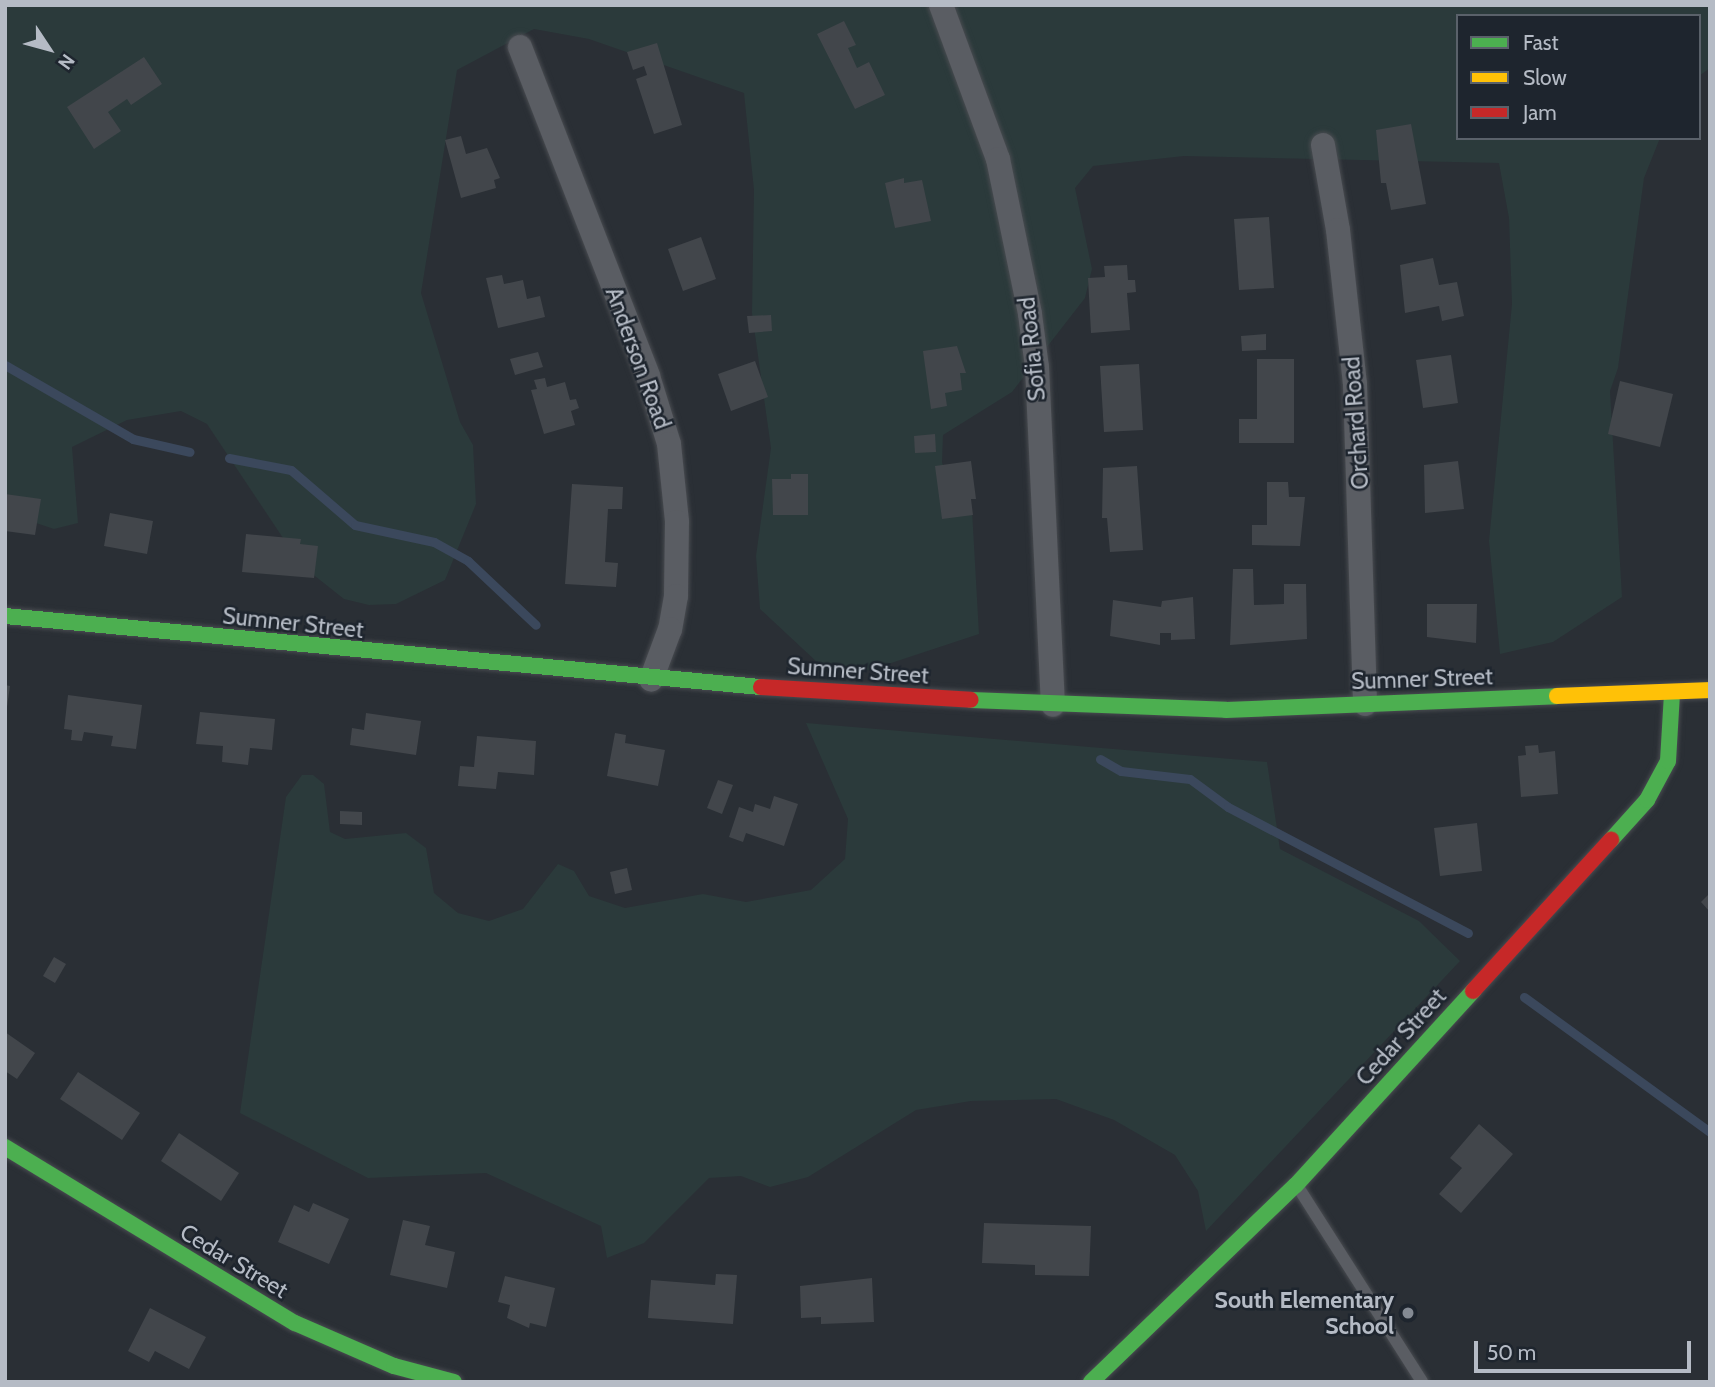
<!DOCTYPE html>
<style>
body{margin:0}
#map{position:relative;width:1715px;height:1387px;overflow:hidden;background:#2a2f35;font-family:Cabin,sans-serif}
div>[style]{position:absolute}
[style*='--x']{left:calc(var(--x)*1px);top:calc(var(--y)*1px);width:calc(var(--w)*1px);rotate:calc(var(--a)*1deg)}
.green>*{inset:0;background:#2b3a3b}
.stream>*{height:9px;margin:-4.5px;padding:0 4.5px;transform-origin:4.5px;border-radius:4.5px;background:#3b485c}
.building>*{inset:0;background:#42464b}
.roads{filter:drop-shadow(0 0 2px #484b50) drop-shadow(0 0 2px #484b50)}
.lane>*{height:12px;margin:-6px;padding:0 6px;transform-origin:6px;border-radius:6px;background:#5a5d63}
.street>*{height:24px;margin:-12px;padding:0 12px;transform-origin:12px;border-radius:12px;background:#5a5d63}
.fast>*{height:16px;margin:-8px;padding:0 8px;transform-origin:8px;border-radius:8px;background:#4caf50}
.slow>*{height:16px;margin:-8px;padding:0 8px;transform-origin:8px;border-radius:8px;background:#ffc107}
.jam>*{height:16px;margin:-8px;padding:0 8px;transform-origin:8px;border-radius:8px;background:#c62828}
.dots>*{width:19px;height:19px;translate:-50% -50%;box-sizing:border-box;border:4px solid #1e252e;border-radius:50%}
span{translate:-50% -50%;white-space:nowrap;text-align:center;line-height:1.15;-webkit-text-stroke:5px #1e252e;paint-order:stroke}
.street-label{font-size:23px;color:#b5bbc5}
.poi-label{font-size:23px;color:#b5bbc5;font-weight:700}
.right{translate:-100% -50%;text-align:right}
.frame{position:absolute;inset:0;border:7px solid #b5bbc5;pointer-events:none}
.legend{position:absolute;left:1456px;top:14px;width:245px;height:126px;box-sizing:border-box;background:#1e252e;border:2px solid #5a616a;margin:0;padding:9px 12px;list-style:none;font-size:21px;color:#b5bbc5}
.legend li{display:flex;align-items:center;gap:14px;height:35px}
.legend b{width:35px;border:2px solid #5a616a}
.north{position:absolute;left:14px;top:14px;width:70px;height:70px;-webkit-text-stroke:5px #1e252e;paint-order:stroke;rotate:126deg;font-size:19px;font-weight:700;line-height:28px;text-align:center;color:#b5bbc5}
.north::after{content:'';display:block;margin:auto;width:24px;height:32px;background:#b5bbc5;clip-path:polygon(50% 0,100% 100%,50% 72%,0 100%)}
.scale{position:absolute;left:1474px;top:1341px;width:217px;height:32px;box-sizing:border-box;border:4px solid #b5bbc5;border-top:0;padding-left:9px;font-size:21px;line-height:24px;white-space:nowrap;color:#b5bbc5;-webkit-text-stroke:5px #1e252e;paint-order:stroke}
</style>
<div id="map">
<div class="green">
<div style="clip-path:polygon(5px 5px,1710px 5px,1710px 68px,1699px 76px,1699px 16px,1458px 16px,1458px 138px,1660px 138px,1644px 178px,1618px 368px,1610px 391px,1622px 597px,1553px 642px,1500px 654px,1489px 541px,1512px 304px,1509px 218px,1499px 163px,1184px 156px,1093px 166px,1075px 188px,1092px 269px,1085px 298px,1012px 392px,943px 435px,942px 463px,972px 510px,979px 634px,870px 670px,818px 663px,760px 609px,756px 556px,771px 448px,752px 313px,754px 190px,744px 93px,589px 39px,534px 29px,457px 70px,421px 293px,460px 422px,473px 445px,476px 504px,445px 580px,396px 604px,369px 605px,344px 599px,301px 565px,207px 424px,181px 411px,127px 420px,72px 447px,78px 523px,54px 529px,30px 521px,5px 502px)"></div>
<div style="clip-path:polygon(806px 723px,1267px 762px,1280px 849px,1419px 921px,1460px 961px,1206px 1231px,1198px 1191px,1175px 1155px,1114px 1120px,1056px 1099px,971px 1101px,916px 1110px,808px 1177px,770px 1187px,741px 1176px,709px 1178px,644px 1243px,607px 1258px,601px 1226px,486px 1173px,368px 1178px,240px 1113px,286px 797px,302px 775px,313px 775px,324px 784px,330px 832px,345px 839px,406px 833px,426px 848px,434px 893px,458px 913px,489px 921px,523px 909px,558px 864px,574px 871px,589px 896px,625px 908px,703px 894px,746px 902px,811px 890px,845px 859px,848px 819px)"></div>
</div>
<div class="stream">
<div style="--x:5;--y:365;--w:148;--a:30"></div>
<div style="--x:133;--y:439;--w:58;--a:12.8"></div>
<div style="--x:229;--y:458;--w:63;--a:11"></div>
<div style="--x:291;--y:470;--w:84;--a:40.7"></div>
<div style="--x:355;--y:525;--w:81;--a:12.1"></div>
<div style="--x:434;--y:542;--w:39;--a:29"></div>
<div style="--x:468;--y:561;--w:93;--a:43.3"></div>
<div style="--x:1100;--y:759;--w:24;--a:30"></div>
<div style="--x:1121;--y:771;--w:69;--a:6.6"></div>
<div style="--x:1190;--y:779;--w:47;--a:36.4"></div>
<div style="--x:1228;--y:807;--w:271;--a:27.7"></div>
<div style="--x:1524;--y:997;--w:230;--a:36"></div>
</div>
<div class="building">
<div style="clip-path:polygon(844px 21px,856px 45px,848px 48px,857px 68px,869px 62px,885px 95px,855px 109px,817px 34px)"></div>
<div style="clip-path:polygon(657px 43px,682px 125px,654px 134px,636px 79px,647px 75px,644px 66px,633px 70px,627px 52px)"></div>
<div style="clip-path:polygon(144px 57px,162px 84px,131px 105px,127px 99px,108px 112px,121px 131px,94px 149px,67px 107px)"></div>
<div style="clip-path:polygon(1411px 124px,1426px 204px,1391px 210px,1386px 183px,1381px 183px,1376px 130px)"></div>
<div style="clip-path:polygon(461px 136px,466px 154px,487px 148px,500px 178px,494px 180px,496px 188px,461px 198px,445px 140px)"></div>
<div style="clip-path:polygon(904px 178px,904px 183px,922px 180px,931px 221px,895px 228px,885px 183px)"></div>
<div style="clip-path:polygon(1269px 217px,1274px 288px,1239px 290px,1234px 219px)"></div>
<div style="clip-path:polygon(701px 237px,716px 279px,683px 291px,668px 249px)"></div>
<div style="clip-path:polygon(1433px 258px,1439px 285px,1457px 282px,1464px 316px,1442px 321px,1439px 306px,1405px 313px,1400px 265px)"></div>
<div style="clip-path:polygon(1127px 265px,1128px 280px,1135px 280px,1136px 292px,1127px 293px,1130px 330px,1091px 333px,1088px 278px,1105px 277px,1104px 266px)"></div>
<div style="clip-path:polygon(502px 275px,504px 284px,523px 280px,527px 299px,540px 296px,545px 317px,498px 328px,486px 278px)"></div>
<div style="clip-path:polygon(771px 315px,772px 331px,749px 333px,747px 316px)"></div>
<div style="clip-path:polygon(1266px 334px,1266px 350px,1242px 351px,1241px 336px)"></div>
<div style="clip-path:polygon(957px 346px,966px 373px,960px 373px,962px 390px,945px 393px,947px 406px,931px 409px,923px 351px)"></div>
<div style="clip-path:polygon(538px 352px,543px 367px,515px 375px,510px 359px)"></div>
<div style="clip-path:polygon(1451px 355px,1458px 403px,1423px 408px,1416px 360px)"></div>
<div style="clip-path:polygon(1257px 359px,1294px 359px,1294px 443px,1239px 443px,1239px 419px,1257px 419px)"></div>
<div style="clip-path:polygon(755px 361px,768px 397px,731px 411px,718px 374px)"></div>
<div style="clip-path:polygon(1139px 364px,1143px 430px,1104px 432px,1100px 366px)"></div>
<div style="clip-path:polygon(545px 378px,547px 387px,565px 382px,570px 400px,576px 399px,579px 408px,571px 411px,575px 425px,544px 434px,531px 390px,537px 389px,534px 380px)"></div>
<div style="clip-path:polygon(1620px 381px,1673px 394px,1660px 447px,1608px 434px)"></div>
<div style="clip-path:polygon(935px 434px,936px 452px,915px 453px,914px 436px)"></div>
<div style="clip-path:polygon(971px 461px,976px 499px,971px 499px,973px 515px,942px 519px,935px 466px)"></div>
<div style="clip-path:polygon(1458px 461px,1464px 509px,1425px 513px,1424px 465px)"></div>
<div style="clip-path:polygon(1137px 466px,1143px 550px,1110px 552px,1107px 518px,1102px 518px,1103px 468px)"></div>
<div style="clip-path:polygon(791px 474px,808px 474px,808px 515px,773px 515px,772px 479px,791px 479px)"></div>
<div style="clip-path:polygon(1267px 482px,1288px 482px,1289px 497px,1305px 497px,1300px 546px,1252px 545px,1252px 525px,1267px 525px)"></div>
<div style="clip-path:polygon(572px 484px,623px 487px,622px 509px,608px 509px,605px 562px,618px 563px,616px 587px,565px 584px)"></div>
<div style="clip-path:polygon(5px 494px,41px 499px,35px 535px,5px 531px)"></div>
<div style="clip-path:polygon(110px 513px,153px 521px,147px 554px,104px 546px)"></div>
<div style="clip-path:polygon(246px 534px,301px 539px,300px 544px,318px 546px,314px 578px,242px 572px)"></div>
<div style="clip-path:polygon(1233px 569px,1253px 569px,1254px 605px,1284px 604px,1284px 584px,1306px 584px,1307px 639px,1230px 645px)"></div>
<div style="clip-path:polygon(1193px 597px,1195px 639px,1171px 640px,1171px 633px,1160px 633px,1160px 645px,1110px 636px,1113px 600px,1161px 607px,1162px 601px)"></div>
<div style="clip-path:polygon(1427px 604px,1477px 604px,1476px 643px,1427px 637px)"></div>
<div style="clip-path:polygon(5px 685px,10px 686px,7px 707px,5px 707px)"></div>
<div style="clip-path:polygon(68px 695px,142px 705px,136px 749px,111px 746px,113px 736px,84px 732px,82px 741px,71px 740px,72px 730px,64px 729px)"></div>
<div style="clip-path:polygon(200px 712px,275px 719px,272px 750px,250px 748px,248px 765px,222px 762px,223px 746px,196px 744px)"></div>
<div style="clip-path:polygon(366px 713px,421px 721px,416px 755px,350px 745px,352px 728px,364px 730px)"></div>
<div style="clip-path:polygon(615px 733px,626px 735px,625px 743px,665px 750px,658px 786px,607px 776px)"></div>
<div style="clip-path:polygon(477px 736px,536px 741px,534px 775px,498px 772px,496px 789px,458px 786px,460px 766px,474px 767px)"></div>
<div style="clip-path:polygon(1538px 745px,1539px 753px,1555px 751px,1558px 794px,1521px 797px,1518px 756px,1526px 755px,1525px 746px)"></div>
<div style="clip-path:polygon(718px 780px,733px 785px,722px 814px,707px 808px)"></div>
<div style="clip-path:polygon(774px 796px,798px 804px,784px 846px,746px 833px,743px 842px,729px 837px,739px 807px,753px 812px,755px 804px,770px 809px)"></div>
<div style="clip-path:polygon(340px 811px,362px 812px,362px 825px,340px 824px)"></div>
<div style="clip-path:polygon(1477px 823px,1482px 871px,1440px 876px,1434px 828px)"></div>
<div style="clip-path:polygon(627px 868px,632px 890px,615px 894px,610px 872px)"></div>
<div style="clip-path:polygon(1710px 893px,1710px 912px,1701px 902px)"></div>
<div style="clip-path:polygon(54px 957px,66px 964px,55px 983px,43px 976px)"></div>
<div style="clip-path:polygon(5px 1032px,35px 1053px,17px 1079px,5px 1071px)"></div>
<div style="clip-path:polygon(78px 1072px,140px 1113px,122px 1140px,60px 1099px)"></div>
<div style="clip-path:polygon(1479px 1124px,1513px 1154px,1461px 1213px,1439px 1194px,1462px 1168px,1450px 1158px)"></div>
<div style="clip-path:polygon(179px 1133px,239px 1173px,221px 1201px,161px 1161px)"></div>
<div style="clip-path:polygon(313px 1203px,349px 1219px,329px 1264px,278px 1242px,294px 1205px,309px 1212px)"></div>
<div style="clip-path:polygon(403px 1220px,430px 1226px,425px 1245px,455px 1252px,447px 1288px,390px 1275px)"></div>
<div style="clip-path:polygon(984px 1223px,1091px 1226px,1089px 1276px,1035px 1275px,1035px 1265px,982px 1263px)"></div>
<div style="clip-path:polygon(716px 1274px,737px 1275px,733px 1324px,648px 1318px,651px 1280px,715px 1285px)"></div>
<div style="clip-path:polygon(505px 1276px,555px 1288px,546px 1327px,530px 1323px,529px 1328px,507px 1318px,510px 1305px,498px 1302px)"></div>
<div style="clip-path:polygon(872px 1278px,874px 1322px,821px 1324px,821px 1317px,801px 1318px,800px 1286px)"></div>
<div style="clip-path:polygon(150px 1308px,206px 1337px,189px 1369px,155px 1351px,149px 1362px,128px 1351px)"></div>
</div>
<div class="roads">
<div class="lane">
<div style="--x:1298;--y:1187;--w:231;--a:57.5"></div>
</div>
<div class="street">
<div style="--x:941;--y:5;--w:164;--a:69.7"></div>
<div style="--x:998;--y:159;--w:158;--a:78.3"></div>
<div style="--x:1030;--y:314;--w:53;--a:82.5"></div>
<div style="--x:1037;--y:367;--w:338;--a:87.3"></div>
<div style="--x:520;--y:47;--w:353;--a:68.7"></div>
<div style="--x:648;--y:376;--w:71;--a:72.8"></div>
<div style="--x:669;--y:444;--w:78;--a:84.1"></div>
<div style="--x:677;--y:522;--w:74;--a:90.8"></div>
<div style="--x:676;--y:596;--w:34;--a:100"></div>
<div style="--x:670;--y:629;--w:54;--a:110.4"></div>
<div style="--x:1323;--y:145;--w:86;--a:80"></div>
<div style="--x:1338;--y:230;--w:155;--a:83.7"></div>
<div style="--x:1355;--y:384;--w:320;--a:88.2"></div>
</div>
<div class="fast">
<div style="--x:5;--y:616;--w:759;--a:5.37"></div>
<div style="--x:971;--y:700;--w:255;--a:2.2"></div>
<div style="--x:1226;--y:710;--w:331;--a:-2.4"></div>
<div style="--x:1611;--y:840;--w:54;--a:-48"></div>
<div style="--x:1647;--y:800;--w:44;--a:-61.7"></div>
<div style="--x:1668;--y:761;--w:68;--a:-86.6"></div>
<div style="--x:5;--y:1147;--w:339;--a:31.3"></div>
<div style="--x:295;--y:1323;--w:108;--a:23.5"></div>
<div style="--x:394;--y:1366;--w:62;--a:14.9"></div>
<div style="--x:1091;--y:1382;--w:284;--a:-43.9"></div>
<div style="--x:1296;--y:1185;--w:263;--a:-47.6"></div>
</div>
<div class="slow">
<div style="--x:1557;--y:696;--w:153;--a:-2.2"></div>
</div>
<div class="jam">
<div style="--x:761;--y:687;--w:210;--a:3.5"></div>
<div style="--x:1473;--y:991;--w:205;--a:-47.6"></div>
</div>
</div>
<div class="dots">
<div style="left:1408px;top:1313px;background:#848a93"></div>
</div>
<div class="street-label">
<span style="left:1032px;top:349px;rotate:-96deg">Sofia Road</span>
<span style="left:638px;top:358px;rotate:70deg">Anderson Road</span>
<span style="left:1356px;top:423px;rotate:-94deg">Orchard Road</span>
<span style="left:293px;top:623px;rotate:6deg">Sumner Street</span>
<span style="left:858px;top:671px;rotate:4deg">Sumner Street</span>
<span style="left:1422px;top:679px;rotate:-2deg">Sumner Street</span>
<span style="left:1401px;top:1037px;rotate:-48deg">Cedar Street</span>
<span style="left:234px;top:1261px;rotate:31deg">Cedar Street</span>
</div>
<div class="poi-label">
<span class="right" style="left:1394px;top:1313px">South Elementary<br>School</span>
</div>
<div class="frame"></div>
<ul class="legend">
<li><b style="height:9px;background:#4caf50"></b>Fast</li>
<li><b style="height:9px;background:#ffc107"></b>Slow</li>
<li><b style="height:9px;background:#c62828"></b>Jam</li>
</ul>
<div class="north">N</div>
<div class="scale">50 m</div>
</div>
